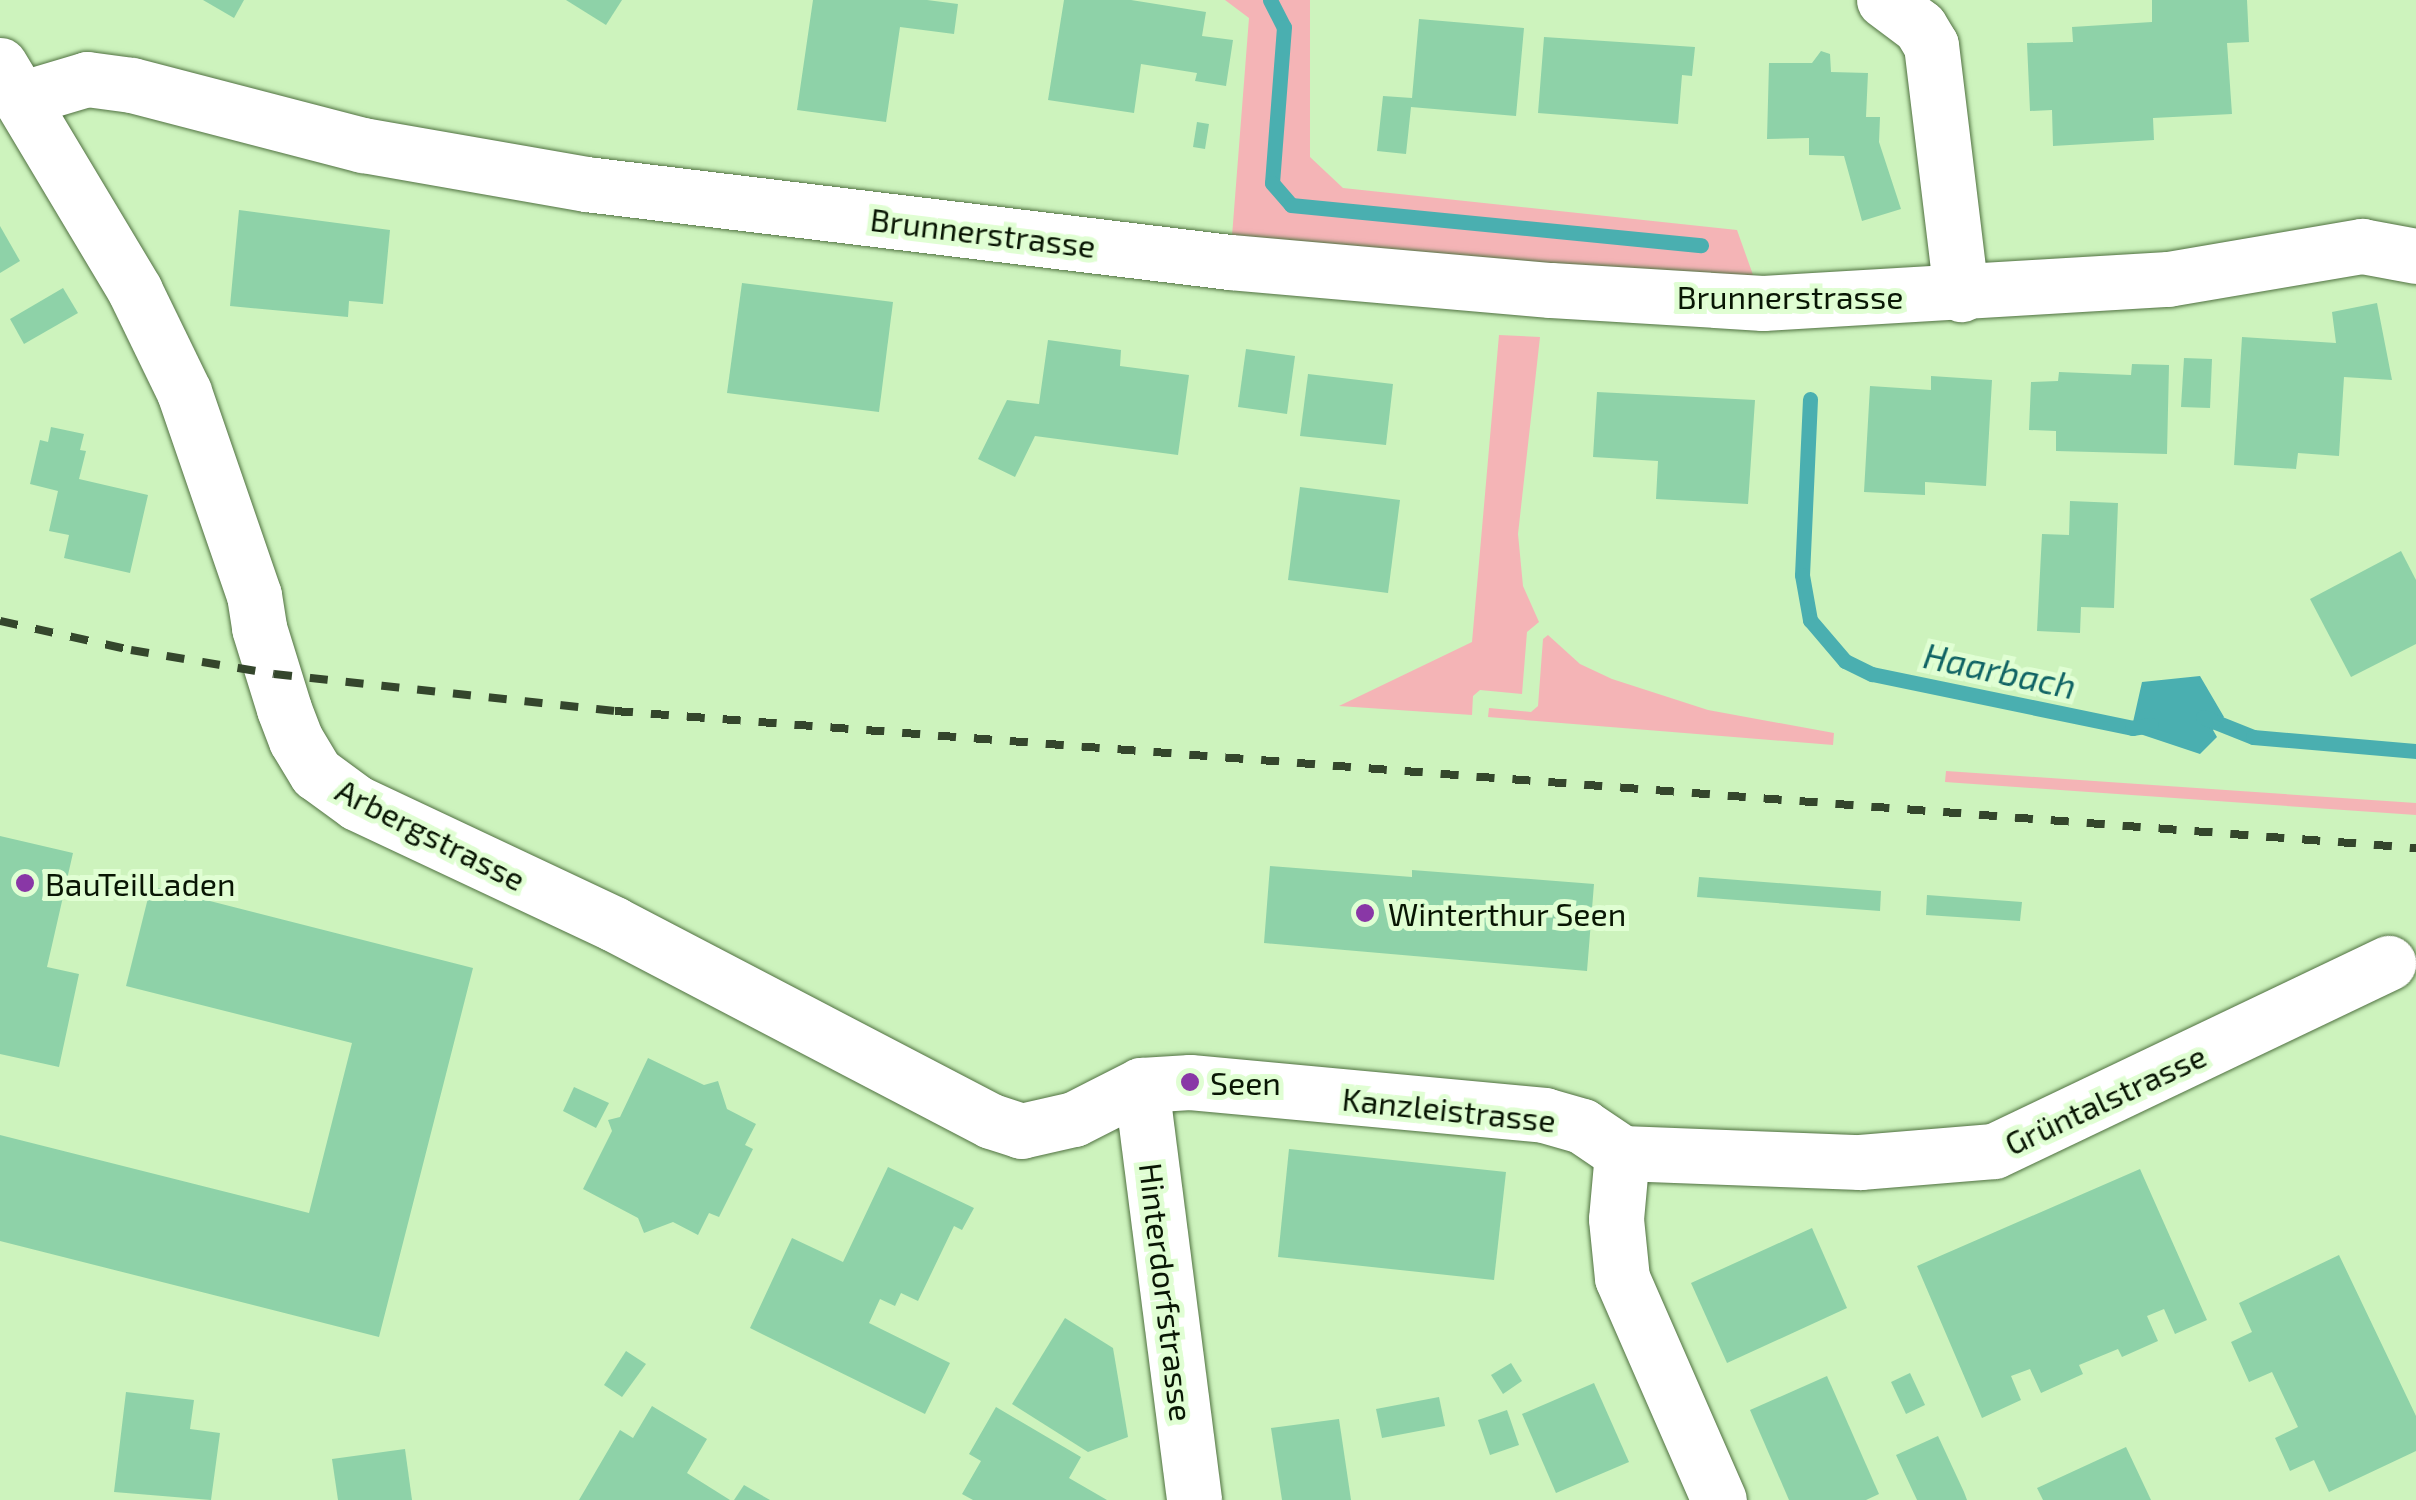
<!DOCTYPE html>
<meta charset="utf-8">
<style>
body{margin:0}
#map{position:relative;width:2416px;height:1500px;overflow:hidden;background:#cdf3bd;font-family:"Exo 2",sans-serif}
div>[style]{position:absolute}
[style*='--x']{left:calc(var(--x)*1px);top:calc(var(--y)*1px);width:calc(var(--w)*1px);rotate:calc(var(--a)*1deg)}
.green>*{inset:0;background:#f4b4b6}
.water>*{inset:0;background:#4aafb0}
.stream>*{height:15px;margin:-7.5px;padding:0 7.5px;transform-origin:7.5px;border-radius:7.5px;background:#4aafb0}
.building>*{inset:0;background:#8ed2a8}
.roads{filter:drop-shadow(0 0 2px #507141) drop-shadow(0 0 2px #507141)}
.street>*{height:55px;margin:-27.5px;padding:0 27.5px;transform-origin:27.5px;border-radius:27.5px;background:#fff}
.secondary>*{height:55px;margin:-27.5px;padding:0 27.5px;transform-origin:27.5px;border-radius:27.5px;background:#fff}
.rail>*{height:8px;margin-top:-4px;transform-origin:0;background:repeating-linear-gradient(90deg,#34462c 0 18px,transparent 0 36px)}
.dots>*{width:28px;height:28px;translate:-50% -50%;box-sizing:border-box;border:5px solid #e0fed3;border-radius:50%}
span{translate:-50% -50%;white-space:nowrap;text-align:center;line-height:1.15;-webkit-text-stroke:10px #e0fed3;paint-order:stroke}
.street-label{font-size:32px;color:#091604}
.poi-label{font-size:32px;color:#091604}
.left{translate:0 -50%;text-align:left}
.water-label{font-size:35px;color:#0f6364;font-style:italic}
</style>
<div id="map">
<div class="green">
<div style="clip-path:polygon(1225px 0,1310px 0,1310px 157px,1343px 188px,1737px 230px,1763px 303px,1230px 262px,1249px 18px)"></div>
<div style="clip-path:polygon(1499px 335px,1540px 337px,1518px 534px,1523px 586px,1539px 622px,1527px 632px,1522px 694px,1480px 690px,1473px 696px,1472px 715px,1339px 706px,1472px 642px)"></div>
<div style="clip-path:polygon(1548px 635px,1580px 664px,1612px 679px,1708px 710px,1834px 733px,1833px 745px,1488px 717px,1489px 708px,1531px 712px,1538px 706px,1543px 639px)"></div>
<div style="clip-path:polygon(1946px 771px,2416px 803px,2416px 815px,1945px 782px)"></div>
</div>
<div class="water">
<div style="clip-path:polygon(2200px 676px,2224px 717px,2213px 730px,2217px 737px,2200px 754px,2131px 731px,2142px 682px)"></div>
</div>
<div class="stream">
<div style="--x:1270;--y:0;--w:30;--a:63"></div>
<div style="--x:1284;--y:27;--w:156;--a:94.4"></div>
<div style="--x:1272;--y:183;--w:29;--a:49"></div>
<div style="--x:1291;--y:205;--w:412;--a:5.6"></div>
<div style="--x:1810;--y:399;--w:176;--a:92.6"></div>
<div style="--x:1802;--y:575;--w:46;--a:79.9"></div>
<div style="--x:1810;--y:620;--w:54;--a:49.5"></div>
<div style="--x:1845;--y:661;--w:30;--a:26"></div>
<div style="--x:1872;--y:674;--w:266;--a:11.7"></div>
<div style="--x:2132;--y:728;--w:19;--a:-9"></div>
<div style="--x:2203;--y:717;--w:54;--a:21.8"></div>
<div style="--x:2253;--y:737;--w:164;--a:4.9"></div>
</div>
<div class="building">
<div style="clip-path:polygon(203px 0,244px 0,234px 18px)"></div>
<div style="clip-path:polygon(566px 0,622px 0,606px 25px)"></div>
<div style="clip-path:polygon(813px 0,927px 0,958px 4px,954px 34px,900px 27px,886px 122px,797px 110px)"></div>
<div style="clip-path:polygon(1064px 0,1131px 0,1206px 12px,1202px 36px,1233px 40px,1226px 86px,1195px 81px,1197px 73px,1141px 64px,1134px 113px,1048px 100px)"></div>
<div style="clip-path:polygon(2152px 0,2247px 0,2249px 42px,2227px 43px,2232px 114px,2153px 118px,2154px 140px,2053px 146px,2052px 110px,2030px 111px,2027px 43px,2073px 42px,2072px 27px,2152px 22px)"></div>
<div style="clip-path:polygon(1419px 19px,1524px 28px,1516px 116px,1411px 107px,1406px 154px,1377px 151px,1383px 96px,1412px 98px)"></div>
<div style="clip-path:polygon(1544px 37px,1695px 47px,1692px 76px,1682px 75px,1678px 124px,1538px 113px)"></div>
<div style="clip-path:polygon(1821px 51px,1830px 54px,1831px 72px,1868px 73px,1866px 117px,1880px 117px,1879px 142px,1901px 209px,1862px 221px,1844px 156px,1809px 155px,1809px 138px,1767px 139px,1769px 63px,1812px 63px)"></div>
<div style="clip-path:polygon(1197px 122px,1209px 124px,1205px 149px,1193px 147px)"></div>
<div style="clip-path:polygon(239px 210px,390px 230px,383px 304px,349px 301px,348px 317px,230px 306px)"></div>
<div style="clip-path:polygon(0 226px,20px 261px,0 273px)"></div>
<div style="clip-path:polygon(742px 283px,893px 302px,879px 412px,727px 393px)"></div>
<div style="clip-path:polygon(63px 288px,78px 313px,24px 344px,10px 319px)"></div>
<div style="clip-path:polygon(2377px 303px,2392px 380px,2344px 377px,2339px 456px,2298px 453px,2296px 469px,2234px 465px,2242px 337px,2336px 343px,2332px 312px)"></div>
<div style="clip-path:polygon(1048px 340px,1121px 350px,1120px 366px,1189px 375px,1178px 455px,1035px 436px,1015px 477px,978px 459px,1007px 400px,1039px 404px)"></div>
<div style="clip-path:polygon(1246px 349px,1295px 356px,1287px 414px,1238px 407px)"></div>
<div style="clip-path:polygon(2184px 358px,2212px 359px,2210px 408px,2181px 407px)"></div>
<div style="clip-path:polygon(2132px 364px,2169px 365px,2167px 454px,2056px 451px,2056px 431px,2029px 430px,2031px 382px,2058px 381px,2059px 372px,2131px 375px)"></div>
<div style="clip-path:polygon(1308px 374px,1393px 384px,1386px 445px,1300px 436px)"></div>
<div style="clip-path:polygon(1931px 376px,1992px 380px,1986px 486px,1925px 482px,1925px 495px,1864px 492px,1870px 386px,1931px 390px)"></div>
<div style="clip-path:polygon(1597px 392px,1755px 400px,1748px 504px,1656px 499px,1658px 461px,1593px 457px)"></div>
<div style="clip-path:polygon(51px 427px,84px 434px,80px 450px,86px 451px,79px 479px,148px 495px,130px 573px,64px 558px,69px 535px,49px 531px,58px 491px,30px 484px,40px 440px,48px 442px)"></div>
<div style="clip-path:polygon(1300px 487px,1400px 500px,1388px 593px,1288px 580px)"></div>
<div style="clip-path:polygon(2070px 501px,2118px 503px,2114px 608px,2081px 607px,2080px 633px,2037px 631px,2042px 534px,2069px 535px)"></div>
<div style="clip-path:polygon(2401px 551px,2416px 580px,2416px 644px,2351px 677px,2310px 599px)"></div>
<div style="clip-path:polygon(0 836px,73px 853px,47px 967px,79px 974px,59px 1067px,0 1054px)"></div>
<div style="clip-path:polygon(1270px 866px,1412px 877px,1412px 870px,1594px 884px,1587px 971px,1264px 943px)"></div>
<div style="clip-path:polygon(1699px 877px,1881px 891px,1880px 911px,1697px 897px)"></div>
<div style="clip-path:polygon(151px 886px,473px 968px,379px 1337px,0 1241px,0 1135px,309px 1213px,352px 1043px,126px 986px)"></div>
<div style="clip-path:polygon(1927px 895px,2022px 902px,2020px 921px,1926px 915px)"></div>
<div style="clip-path:polygon(648px 1058px,704px 1085px,718px 1081px,727px 1109px,756px 1124px,745px 1145px,753px 1149px,719px 1217px,709px 1213px,698px 1235px,673px 1222px,644px 1233px,638px 1218px,583px 1189px,612px 1131px,608px 1120px,620px 1117px)"></div>
<div style="clip-path:polygon(574px 1087px,609px 1103px,596px 1128px,563px 1111px)"></div>
<div style="clip-path:polygon(1289px 1149px,1506px 1172px,1494px 1280px,1278px 1257px)"></div>
<div style="clip-path:polygon(888px 1167px,974px 1208px,962px 1230px,954px 1226px,918px 1301px,901px 1293px,895px 1306px,880px 1299px,869px 1323px,950px 1363px,925px 1414px,750px 1328px,792px 1238px,843px 1262px)"></div>
<div style="clip-path:polygon(2140px 1169px,2207px 1320px,2175px 1334px,2164px 1309px,2147px 1316px,2158px 1341px,2122px 1357px,2118px 1349px,2079px 1365px,2083px 1374px,2041px 1393px,2030px 1369px,2011px 1376px,2021px 1400px,1982px 1418px,1917px 1266px)"></div>
<div style="clip-path:polygon(1812px 1228px,1847px 1308px,1727px 1363px,1691px 1283px)"></div>
<div style="clip-path:polygon(2339px 1255px,2416px 1416px,2416px 1451px,2329px 1492px,2314px 1460px,2290px 1471px,2275px 1438px,2298px 1427px,2272px 1372px,2249px 1382px,2231px 1342px,2252px 1332px,2239px 1303px)"></div>
<div style="clip-path:polygon(1065px 1318px,1113px 1348px,1128px 1437px,1088px 1452px,1012px 1404px)"></div>
<div style="clip-path:polygon(626px 1351px,646px 1364px,622px 1397px,604px 1385px)"></div>
<div style="clip-path:polygon(1511px 1363px,1522px 1381px,1503px 1394px,1491px 1375px)"></div>
<div style="clip-path:polygon(1910px 1373px,1925px 1405px,1906px 1414px,1891px 1382px)"></div>
<div style="clip-path:polygon(1827px 1376px,1879px 1494px,1866px 1500px,1789px 1500px,1750px 1410px)"></div>
<div style="clip-path:polygon(1594px 1383px,1629px 1462px,1556px 1493px,1522px 1414px)"></div>
<div style="clip-path:polygon(126px 1392px,194px 1400px,190px 1429px,220px 1433px,211px 1500px,114px 1492px)"></div>
<div style="clip-path:polygon(1439px 1397px,1445px 1426px,1382px 1438px,1376px 1409px)"></div>
<div style="clip-path:polygon(652px 1406px,707px 1439px,687px 1473px,730px 1500px,579px 1500px,620px 1430px,633px 1438px)"></div>
<div style="clip-path:polygon(996px 1407px,1081px 1457px,1069px 1478px,1107px 1500px,973px 1500px,962px 1494px,981px 1461px,969px 1454px)"></div>
<div style="clip-path:polygon(1507px 1410px,1519px 1445px,1490px 1455px,1478px 1420px)"></div>
<div style="clip-path:polygon(1339px 1419px,1351px 1500px,1282px 1500px,1271px 1428px)"></div>
<div style="clip-path:polygon(1938px 1436px,1964px 1492px,1967px 1500px,1917px 1500px,1896px 1455px)"></div>
<div style="clip-path:polygon(2126px 1447px,2151px 1500px,2043px 1500px,2037px 1488px)"></div>
<div style="clip-path:polygon(405px 1449px,412px 1500px,338px 1500px,332px 1459px)"></div>
<div style="clip-path:polygon(744px 1485px,770px 1500px,734px 1500px)"></div>
</div>
<div class="roads">
<div class="street">
<div style="--x:1884;--y:0;--w:45;--a:36.9"></div>
<div style="--x:1920;--y:27;--w:21;--a:59"></div>
<div style="--x:1931;--y:45;--w:251;--a:83.1"></div>
<div style="--x:0;--y:65;--w:263;--a:59.1"></div>
<div style="--x:135;--y:291;--w:112;--a:64.1"></div>
<div style="--x:184;--y:392;--w:215;--a:71"></div>
<div style="--x:254;--y:595;--w:33;--a:81"></div>
<div style="--x:259;--y:628;--w:85;--a:72.8"></div>
<div style="--x:284;--y:709;--w:33;--a:69"></div>
<div style="--x:296;--y:740;--w:39;--a:59"></div>
<div style="--x:316;--y:773;--w:51;--a:36.2"></div>
<div style="--x:357;--y:803;--w:284;--a:25.2"></div>
<div style="--x:614;--y:924;--w:425;--a:27.6"></div>
<div style="--x:991;--y:1121;--w:32;--a:18"></div>
<div style="--x:1021;--y:1131;--w:54;--a:-12.8"></div>
<div style="--x:1074;--y:1119;--w:75;--a:-26.9"></div>
<div style="--x:1141;--y:1085;--w:49;--a:-3.5"></div>
<div style="--x:1190;--y:1082;--w:356;--a:5.3"></div>
<div style="--x:1544;--y:1115;--w:40;--a:16"></div>
<div style="--x:1582;--y:1126;--w:48;--a:34"></div>
<div style="--x:1622;--y:1153;--w:238;--a:2.2"></div>
<div style="--x:1860;--y:1162;--w:134;--a:-4.7"></div>
<div style="--x:1994;--y:1151;--w:437;--a:-25.5"></div>
<div style="--x:20;--y:99;--w:70;--a:-16.6"></div>
<div style="--x:87;--y:79;--w:45;--a:7.6"></div>
<div style="--x:132;--y:85;--w:239;--a:14.6"></div>
<div style="--x:363;--y:145;--w:226;--a:9.9"></div>
<div style="--x:586;--y:184;--w:649;--a:6.91"></div>
<div style="--x:1230;--y:262;--w:322;--a:5"></div>
<div style="--x:1551;--y:290;--w:212;--a:3.5"></div>
<div style="--x:1763;--y:303;--w:406;--a:-3.4"></div>
<div style="--x:2168;--y:279;--w:197;--a:-9.7"></div>
<div style="--x:2362;--y:246;--w:55;--a:10.5"></div>
<div style="--x:1141;--y:1085;--w:418;--a:82.7"></div>
</div>
<div class="secondary">
<div style="--x:1622;--y:1153;--w:66;--a:95.2"></div>
<div style="--x:1616;--y:1219;--w:59;--a:84.2"></div>
<div style="--x:1622;--y:1278;--w:242;--a:66.4"></div>
</div>
</div>
<div class="rail">
<div style="--x:0;--y:621;--w:134;--a:12.5"></div>
<div style="--x:131;--y:650;--w:145;--a:9.5"></div>
<div style="--x:274;--y:674;--w:343;--a:6.2"></div>
<div style="--x:615;--y:711;--w:1806;--a:4.35"></div>
</div>
<div class="dots">
<div style="left:25px;top:883px;background:#8937a6"></div>
<div style="left:1365px;top:913px;background:#8937a6"></div>
<div style="left:1190px;top:1082px;background:#8937a6"></div>
</div>
<div class="street-label">
<span style="left:983px;top:232px;rotate:7deg">Brunnerstrasse</span>
<span style="left:1790px;top:296px">Brunnerstrasse</span>
<span style="left:431px;top:834px;rotate:27deg">Arbergstrasse</span>
<span style="left:2105px;top:1099px;rotate:-25deg">Grüntalstrasse</span>
<span style="left:1449px;top:1109px;rotate:6deg">Kanzleistrasse</span>
<span style="left:1167px;top:1292px;rotate:83deg">Hinterdorfstrasse</span>
</div>
<div class="poi-label">
<span class="left" style="left:45px;top:883px">BauTeilLaden</span>
<span class="left" style="left:1388px;top:913px">Winterthur Seen</span>
<span class="left" style="left:1210px;top:1082px">Seen</span>
</div>
<div class="water-label">
<span style="left:2000px;top:670px;rotate:12deg">Haarbach</span>
</div>
</div>
